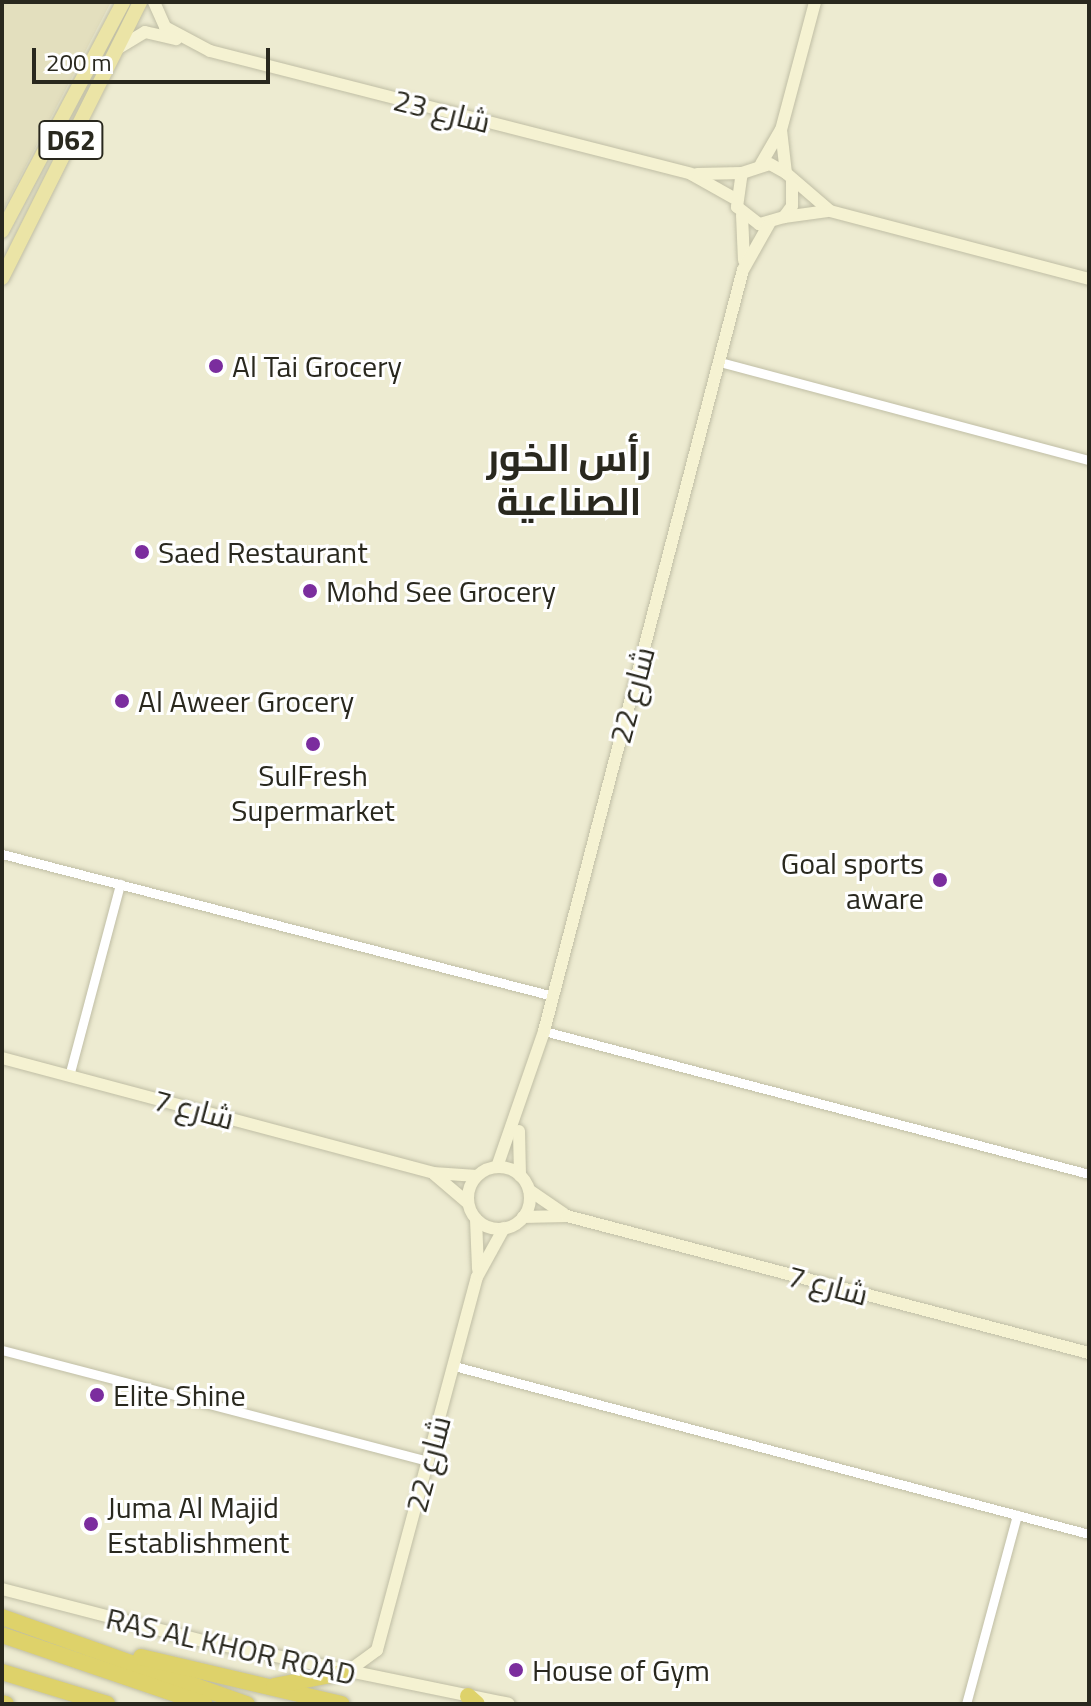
<!DOCTYPE html>
<meta charset="utf-8">
<style>
body{margin:0}
#map{position:relative;width:1091px;height:1706px;overflow:hidden;background:#edebd1;font-family:"Titillium Web",Cairo,sans-serif}
div>[style]{position:absolute}
[style*='--x']{left:calc(var(--x)*1px);top:calc(var(--y)*1px);width:calc(var(--w)*1px);rotate:calc(var(--a)*1deg)}
.built>*{inset:0;background:#e3dfbe}
.roads{filter:drop-shadow(0 0 2px #c0bea5) drop-shadow(0 0 2px #c0bea5)}
.street>*{height:9px;margin:-4.5px;padding:0 4.5px;transform-origin:4.5px;border-radius:4.5px;background:#fff}
.secondary>*{height:12px;margin:-6px;padding:0 6px;transform-origin:6px;border-radius:6px;background:#f5f2d2}
.secondary>.ring{margin:-6px;padding:0;box-sizing:content-box;background:none;border:12px solid #f5f2d2;border-radius:50%}
.primary>*{height:14px;margin:-7px;padding:0 7px;transform-origin:7px;border-radius:7px;background:#ebe4a6}
.highway>*{height:16px;margin:-8px;padding:0 8px;transform-origin:8px;border-radius:8px;background:#ded26a}
.dots>*{width:22px;height:22px;translate:-50% -50%;box-sizing:border-box;border:4px solid #fff;border-radius:50%}
span{translate:-50% -50%;white-space:nowrap;text-align:center;line-height:1.15;-webkit-text-stroke:6px #fff;paint-order:stroke}
.shield-label span{padding:2px 6px;background:#fff;border:2px solid;border-radius:6px;-webkit-text-stroke-width:0}
.shield-label{font-size:28px;color:#29281e;font-weight:700}
.street-label{font-size:30px;color:#29281e}
.poi-label{font-size:30px;color:#29281e}
.left{translate:0 -50%;text-align:left}
.right{translate:-100% -50%;text-align:right}
.district-label{font-size:38px;color:#29281e;font-weight:700}
.frame{position:absolute;inset:0;border:4px solid #29281e;pointer-events:none}
.scale{position:absolute;left:32px;top:48px;width:238px;height:36px;box-sizing:border-box;border:4px solid #29281e;border-top:0;padding-left:10px;font-size:24px;line-height:28px;white-space:nowrap;color:#29281e;-webkit-text-stroke:6px #fff;paint-order:stroke}
</style>
<div id="map">
<div class="built">
<div style="clip-path:polygon(2px 2px,111px 2px,2px 212px)"></div>
</div>
<div class="roads">
<div class="street">
<div style="--x:720;--y:362;--w:382;--a:14.9"></div>
<div style="--x:2;--y:854;--w:569;--a:14.45"></div>
<div style="--x:544;--y:1031;--w:563;--a:14.7"></div>
<div style="--x:69;--y:1076;--w:199;--a:-75.1"></div>
<div style="--x:2;--y:1350;--w:441;--a:14.6"></div>
<div style="--x:454;--y:1366;--w:657;--a:14.82"></div>
<div style="--x:966;--y:1704;--w:196;--a:-74.9"></div>
</div>
<div class="secondary">
<div style="--x:154;--y:2;--w:27;--a:66"></div>
<div style="--x:165;--y:27;--w:51;--a:28.1"></div>
<div style="--x:210;--y:51;--w:496;--a:14.3"></div>
<div style="--x:691;--y:174;--w:49;--a:29.2"></div>
<div style="--x:120;--y:47;--w:29;--a:-31"></div>
<div style="--x:145;--y:32;--w:32;--a:13"></div>
<div style="--x:781;--y:130;--w:43;--a:83.4"></div>
<div style="--x:761;--y:164;--w:39;--a:-60"></div>
<div style="--x:781;--y:130;--w:132;--a:-75.1"></div>
<div style="--x:697;--y:174;--w:45;--a:-1.3"></div>
<div style="--x:792;--y:180;--w:26;--a:90"></div>
<div style="--x:792;--y:206;--w:14;--a:126"></div>
<div style="--x:784;--y:217;--w:26;--a:164"></div>
<div style="--x:759;--y:224;--w:28;--a:-142"></div>
<div style="--x:737;--y:207;--w:34;--a:-82"></div>
<div style="--x:742;--y:173;--w:29;--a:-18"></div>
<div style="--x:770;--y:164;--w:18;--a:29"></div>
<div style="--x:786;--y:173;--w:58;--a:40.8"></div>
<div style="--x:830;--y:211;--w:268;--a:14.7"></div>
<div style="--x:742;--y:215;--w:45;--a:87.5"></div>
<div style="--x:784;--y:217;--w:44;--a:-7.8"></div>
<div style="--x:2;--y:1058;--w:446;--a:14.9"></div>
<div style="--x:433;--y:1173;--w:44;--a:3.9"></div>
<div style="--x:519;--y:1131;--w:45;--a:88.7"></div>
<div style="--x:497;--y:1167;--w:144;--a:-70.9"></div>
<div style="--x:544;--y:1031;--w:787;--a:-75.35"></div>
<div style="--x:743;--y:270;--w:53;--a:-60.5"></div>
<div class="ring" style="left:468px;top:1167px;width:50px;height:50px"></div>
<div style="--x:435;--y:1175;--w:43;--a:40.3"></div>
<div style="--x:529;--y:1190;--w:42;--a:34.4"></div>
<div style="--x:523;--y:1217;--w:44;--a:-1.3"></div>
<div style="--x:567;--y:1216;--w:540;--a:14.71"></div>
<div style="--x:476;--y:1219;--w:50;--a:87.7"></div>
<div style="--x:2;--y:1589;--w:208;--a:14.5"></div>
<div style="--x:203;--y:1641;--w:312;--a:11.6"></div>
<div style="--x:347;--y:1672;--w:37;--a:-36"></div>
<div style="--x:377;--y:1650;--w:386;--a:-75"></div>
<div style="--x:477;--y:1277;--w:56;--a:-61.1"></div>
</div>
<div class="primary">
<div style="--x:2;--y:231;--w:259;--a:-62.1"></div>
<div style="--x:2;--y:278;--w:309;--a:-63.4"></div>
</div>
<div class="highway">
<div style="--x:2;--y:1617;--w:260;--a:19.6"></div>
<div style="--x:2;--y:1635;--w:214;--a:18.8"></div>
<div style="--x:141;--y:1657;--w:206;--a:13.2"></div>
<div style="--x:2;--y:1672;--w:110;--a:16.9"></div>
<div style="--x:274;--y:1686;--w:74;--a:-10.9"></div>
<div style="--x:468;--y:1696;--w:12;--a:42"></div>
<div style="--x:2;--y:1703;--w:4;--a:14"></div>
</div>
</div>
<div class="dots">
<div style="left:216px;top:366px;background:#7b2d9e"></div>
<div style="left:142px;top:552px;background:#7b2d9e"></div>
<div style="left:310px;top:591px;background:#7b2d9e"></div>
<div style="left:122px;top:701px;background:#7b2d9e"></div>
<div style="left:313px;top:744px;background:#7b2d9e"></div>
<div style="left:940px;top:880px;background:#7b2d9e"></div>
<div style="left:97px;top:1395px;background:#7b2d9e"></div>
<div style="left:91px;top:1524px;background:#7b2d9e"></div>
<div style="left:516px;top:1670px;background:#7b2d9e"></div>
</div>
<div class="shield-label">
<span style="left:71px;top:140px">D62</span>
</div>
<div class="street-label">
<span style="left:442px;top:111px;rotate:14deg">شارع 23</span>
<span style="left:632px;top:695px;rotate:-75deg">شارع 22</span>
<span style="left:194px;top:1109px;rotate:15deg">شارع 7</span>
<span style="left:828px;top:1285px;rotate:15deg">شارع 7</span>
<span style="left:428px;top:1464px;rotate:-75deg">شارع 22</span>
<span style="left:231px;top:1646px;rotate:13deg">RAS AL KHOR ROAD</span>
</div>
<div class="poi-label">
<span class="left" style="left:232px;top:366px">Al Tai Grocery</span>
<span class="left" style="left:158px;top:552px">Saed Restaurant</span>
<span class="left" style="left:326px;top:591px">Mohd See Grocery</span>
<span class="left" style="left:138px;top:701px">Al Aweer Grocery</span>
<span style="left:313px;top:792px">SulFresh<br>Supermarket</span>
<span class="right" style="left:924px;top:880px">Goal sports<br>aware</span>
<span class="left" style="left:113px;top:1395px">Elite Shine</span>
<span class="left" style="left:107px;top:1524px">Juma Al Majid<br>Establishment</span>
<span class="left" style="left:532px;top:1670px">House of Gym</span>
</div>
<div class="district-label">
<span style="left:569px;top:480px">رأس الخور<br>الصناعية</span>
</div>
<div class="frame"></div>
<div class="scale">200 m</div>
</div>
